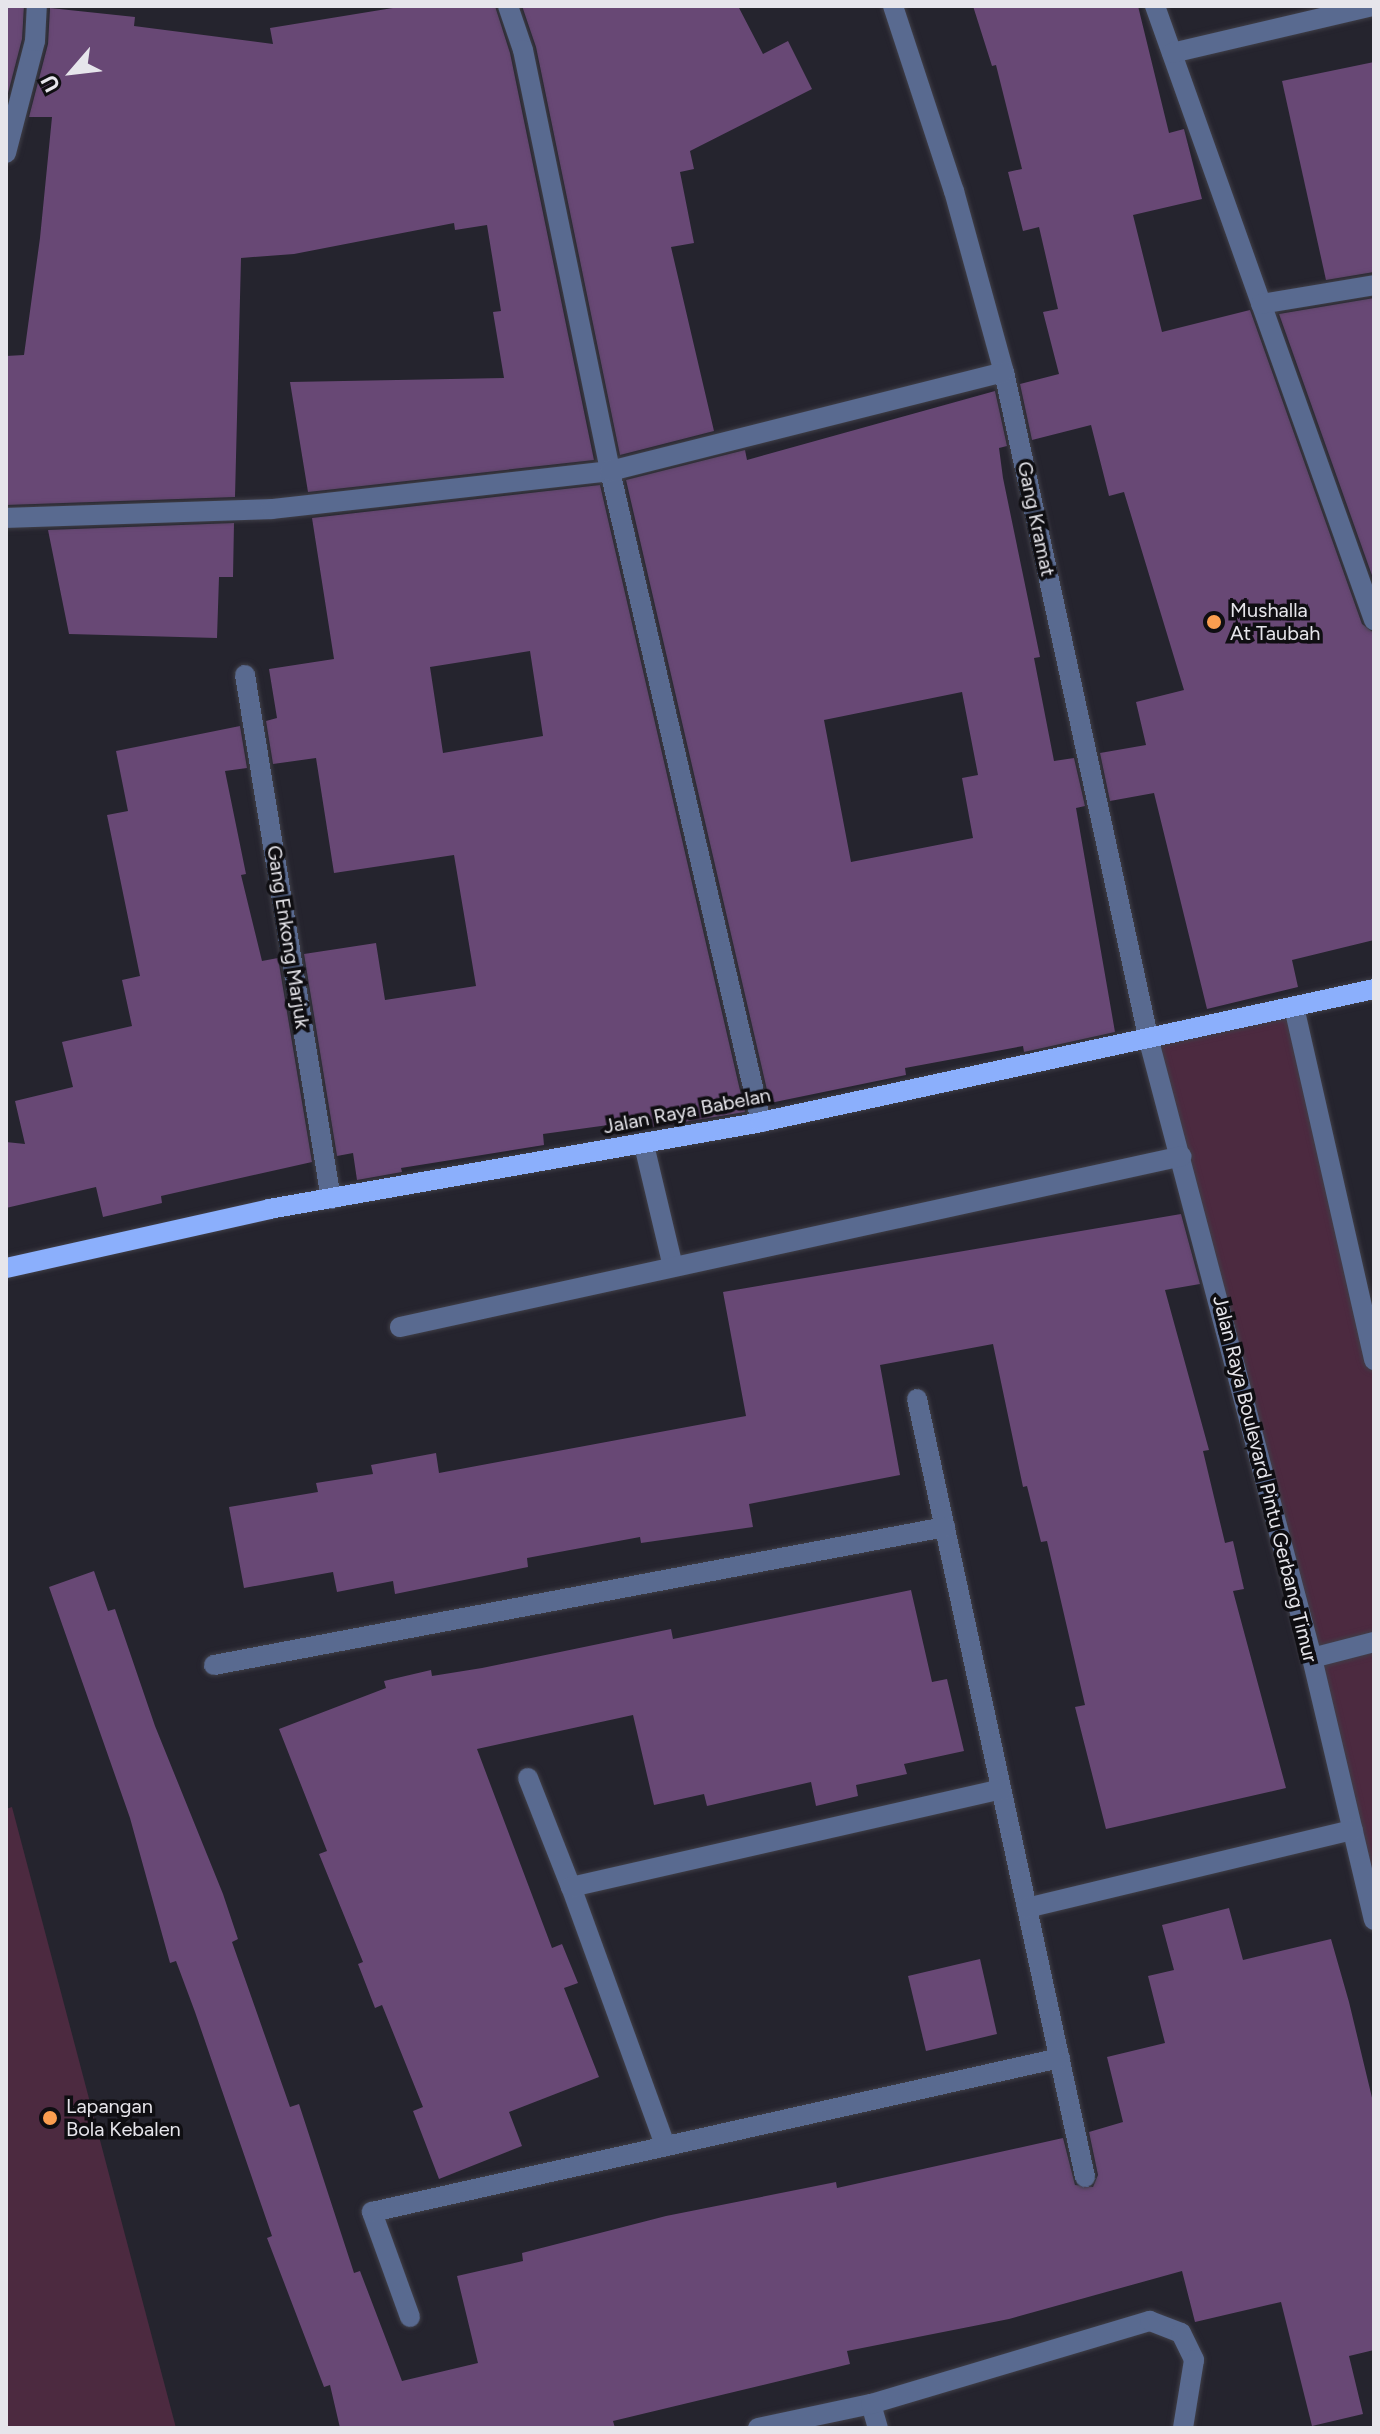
<!DOCTYPE html>
<style>
body{margin:0}
#map{position:relative;width:1380px;height:2434px;overflow:hidden;background:#25242e;font-family:Figtree,sans-serif}
div>[style]{position:absolute}
[style*='--x']{left:calc(var(--x)*1px);top:calc(var(--y)*1px);width:calc(var(--w)*1px);rotate:calc(var(--a)*1deg)}
.green>*{inset:0;background:#4c2a40}
.building>*{inset:0;background:#684875}
.roads{filter:drop-shadow(0 0 2px #403f48) drop-shadow(0 0 2px #403f48)}
.minor>*{height:20px;margin:-10px;padding:0 10px;transform-origin:10px;border-radius:10px;background:#596a90}
.major>*{height:20px;margin:-10px;padding:0 10px;transform-origin:10px;border-radius:10px;background:#8baffc}
.dots>*{width:22px;height:22px;translate:-50% -50%;box-sizing:border-box;border:4px solid #0f0e12;border-radius:50%}
span{translate:-50% -50%;white-space:nowrap;text-align:center;line-height:1.15;-webkit-text-stroke:7px #0f0e12;paint-order:stroke}
.street-label{font-size:20px;color:#e6e5eb}
.poi-label{font-size:20px;color:#e6e5eb}
.left{translate:0 -50%;text-align:left}
.frame{position:absolute;inset:0;border:8px solid #e6e5eb;pointer-events:none}
.north{position:absolute;left:32px;top:32px;width:80px;height:80px;-webkit-text-stroke:6px #0f0e12;paint-order:stroke;rotate:242deg;font-size:22px;font-weight:700;line-height:32px;text-align:center;color:#e6e5eb}
.north::after{content:'';display:block;margin:auto;width:28px;height:36px;background:#e6e5eb;clip-path:polygon(50% 0,100% 100%,50% 72%,0 100%)}
</style>
<div id="map">
<div class="green">
<div style="clip-path:polygon(1294px 1007px,1374px 1360px,1374px 1921px,1149px 1041px)"></div>
<div style="clip-path:polygon(12px 1807px,176px 2428px,6px 2428px,6px 1809px)"></div>
</div>
<div class="building">
<div style="clip-path:polygon(6px 6px,24px 6px,22px 39px,6px 101px)"></div>
<div style="clip-path:polygon(405px 6px,495px 6px,510px 53px,594px 460px,308px 492px,290px 382px,504px 378px,493px 312px,501px 311px,487px 225px,455px 230px,454px 223px,294px 254px,241px 258px,235px 497px,6px 505px,6px 356px,24px 355px,40px 238px,52px 117px,29px 117px,48px 44px,50px 8px,135px 17px,134px 26px,273px 44px,270px 28px)"></div>
<div style="clip-path:polygon(522px 6px,738px 6px,763px 54px,788px 41px,812px 89px,690px 151px,694px 169px,680px 172px,694px 243px,671px 247px,714px 431px,620px 455px,536px 47px)"></div>
<div style="clip-path:polygon(973px 6px,1138px 6px,1169px 133px,1184px 129px,1202px 199px,1133px 215px,1162px 332px,1250px 310px,1362px 624px,1374px 633px,1374px 940px,1292px 960px,1298px 987px,1207px 1009px,1154px 793px,1110px 801px,1100px 753px,1146px 745px,1136px 702px,1184px 690px,1124px 492px,1109px 496px,1091px 425px,1032px 440px,1020px 384px,1059px 374px,1043px 312px,1058px 309px,1039px 227px,1023px 231px,1008px 172px,1022px 169px,996px 65px,992px 66px)"></div>
<div style="clip-path:polygon(1374px 62px,1374px 272px,1326px 280px,1282px 81px)"></div>
<div style="clip-path:polygon(1374px 298px,1374px 581px,1279px 314px)"></div>
<div style="clip-path:polygon(evenodd,995px 391px,1007px 446px,999px 448px,1003px 478px,1040px 657px,1034px 658px,1054px 761px,1074px 758px,1085px 806px,1076px 808px,1115px 1032px,1024px 1052px,1023px 1046px,905px 1068px,906px 1075px,770px 1103px,626px 480px,745px 450px,747px 460px,995px 391px,962px 692px,978px 775px,962px 778px,973px 838px,851px 862px,824px 720px,962px 692px)"></div>
<div style="clip-path:polygon(evenodd,600px 485px,745px 1112px,653px 1127px,652px 1119px,543px 1134px,544px 1145px,401px 1168px,402px 1172px,357px 1180px,353px 1153px,337px 1156px,304px 954px,376px 943px,385px 1000px,476px 986px,454px 855px,334px 873px,316px 758px,273px 764px,266px 721px,277px 718px,269px 669px,334px 659px,312px 518px,600px 485px,530px 651px,543px 736px,443px 753px,430px 667px,530px 651px)"></div>
<div style="clip-path:polygon(234px 523px,233px 577px,219px 577px,217px 638px,69px 634px,48px 530px)"></div>
<div style="clip-path:polygon(240px 726px,247px 768px,225px 771px,246px 874px,241px 875px,262px 961px,278px 958px,312px 1162px,161px 1196px,162px 1203px,103px 1217px,96px 1187px,6px 1208px,6px 1142px,25px 1144px,15px 1101px,73px 1087px,62px 1042px,132px 1026px,122px 980px,140px 976px,107px 815px,128px 811px,116px 751px)"></div>
<div style="clip-path:polygon(1181px 1214px,1200px 1284px,1165px 1290px,1209px 1450px,1203px 1451px,1225px 1543px,1233px 1541px,1244px 1589px,1233px 1591px,1286px 1788px,1106px 1829px,1075px 1707px,1085px 1705px,1047px 1541px,1041px 1542px,1027px 1486px,1023px 1487px,993px 1344px,880px 1365px,900px 1475px,749px 1504px,753px 1527px,641px 1543px,640px 1537px,527px 1558px,528px 1567px,395px 1594px,393px 1581px,337px 1592px,333px 1572px,244px 1588px,229px 1507px,318px 1492px,316px 1483px,373px 1474px,371px 1465px,436px 1453px,439px 1473px,746px 1416px,723px 1292px)"></div>
<div style="clip-path:polygon(94px 1571px,108px 1611px,115px 1609px,155px 1726px,223px 1894px,238px 1939px,232px 1942px,290px 2107px,299px 2104px,354px 2273px,360px 2271px,402px 2381px,478px 2363px,457px 2276px,523px 2261px,522px 2253px,666px 2216px,836px 2182px,837px 2188px,1063px 2138px,1075px 2185px,1093px 2187px,1098px 2175px,1089px 2132px,1123px 2122px,1107px 2057px,1165px 2043px,1148px 1976px,1174px 1970px,1162px 1925px,1229px 1908px,1243px 1960px,1331px 1939px,1349px 2002px,1374px 2106px,1374px 2350px,1349px 2356px,1363px 2414px,1312px 2426px,1281px 2302px,1195px 2322px,1182px 2271px,1009px 2319px,847px 2351px,850px 2364px,613px 2421px,615px 2428px,340px 2428px,330px 2385px,324px 2387px,267px 2238px,272px 2236px,195px 2012px,176px 1961px,170px 1963px,130px 1818px,49px 1587px)"></div>
<div style="clip-path:polygon(911px 1590px,932px 1682px,947px 1679px,964px 1751px,904px 1764px,907px 1774px,856px 1785px,858px 1796px,816px 1806px,811px 1782px,707px 1806px,704px 1794px,654px 1805px,633px 1715px,477px 1749px,552px 1948px,562px 1944px,578px 1983px,564px 1988px,599px 2077px,509px 2112px,522px 2146px,439px 2179px,413px 2111px,423px 2107px,382px 2005px,375px 2008px,358px 1964px,363px 1962px,319px 1854px,327px 1851px,279px 1729px,386px 1688px,384px 1681px,431px 1670px,432px 1676px,482px 1668px,671px 1629px,673px 1639px)"></div>
<div style="clip-path:polygon(980px 1959px,997px 2034px,926px 2051px,908px 1976px)"></div>
</div>
<div class="roads">
<div class="minor">
<div style="--x:508;--y:6;--w:46;--a:71.2"></div>
<div style="--x:523;--y:50;--w:430;--a:78.3"></div>
<div style="--x:610;--y:471;--w:668;--a:76.94"></div>
<div style="--x:893;--y:6;--w:195;--a:71.8"></div>
<div style="--x:954;--y:191;--w:188;--a:74.6"></div>
<div style="--x:1004;--y:372;--w:685;--a:77.77"></div>
<div style="--x:1149;--y:1041;--w:638;--a:75.2"></div>
<div style="--x:1312;--y:1658;--w:269;--a:76.7"></div>
<div style="--x:1155;--y:6;--w:652;--a:70.37"></div>
<div style="--x:1172;--y:53;--w:205;--a:-13.2"></div>
<div style="--x:6;--y:153;--w:116;--a:-75.5"></div>
<div style="--x:35;--y:41;--w:35;--a:-87"></div>
<div style="--x:1261;--y:304;--w:115;--a:-9.5"></div>
<div style="--x:6;--y:518;--w:266;--a:-1.9"></div>
<div style="--x:272;--y:509;--w:340;--a:-6.4"></div>
<div style="--x:610;--y:471;--w:406;--a:-14.1"></div>
<div style="--x:245;--y:675;--w:531;--a:80.68"></div>
<div style="--x:1294;--y:1007;--w:362;--a:77.2"></div>
<div style="--x:644;--y:1145;--w:125;--a:76.6"></div>
<div style="--x:400;--y:1327;--w:800;--a:-12.33"></div>
<div style="--x:917;--y:1399;--w:796;--a:77.81"></div>
<div style="--x:1312;--y:1658;--w:64;--a:-14.5"></div>
<div style="--x:214;--y:1665;--w:744;--a:-10.69"></div>
<div style="--x:528;--y:1778;--w:117;--a:68.5"></div>
<div style="--x:1027;--y:1908;--w:335;--a:-13.5"></div>
<div style="--x:665;--y:2145;--w:275;--a:-110"></div>
<div style="--x:571;--y:1887;--w:441;--a:-12.8"></div>
<div style="--x:410;--y:2317;--w:112;--a:-109.9"></div>
<div style="--x:372;--y:2212;--w:705;--a:-12.62"></div>
<div style="--x:871;--y:2404;--w:25;--a:74"></div>
<div style="--x:758;--y:2428;--w:116;--a:-12"></div>
<div style="--x:871;--y:2404;--w:291;--a:-16.6"></div>
<div style="--x:1150;--y:2321;--w:33;--a:21"></div>
<div style="--x:1181;--y:2333;--w:30;--a:64"></div>
<div style="--x:1194;--y:2360;--w:69;--a:99.2"></div>
</div>
<div class="major">
<div style="--x:6;--y:1268;--w:270;--a:-12.6"></div>
<div style="--x:269;--y:1209;--w:500;--a:-10"></div>
<div style="--x:761;--y:1122;--w:627;--a:-12.24"></div>
</div>
</div>
<div class="dots">
<div style="left:1214px;top:622px;background:#fb9e50"></div>
<div style="left:50px;top:2118px;background:#fb9e50"></div>
</div>
<div class="street-label">
<span style="left:1036px;top:519px;rotate:78deg">Gang Kramat</span>
<span style="left:288px;top:937px;rotate:81deg">Gang Enkong Marjuk</span>
<span style="left:687px;top:1111px;rotate:-11deg">Jalan Raya Babelan</span>
<span style="left:1265px;top:1479px;rotate:76deg">Jalan Raya Boulevard Pintu Gerbang Timur</span>
</div>
<div class="poi-label">
<span class="left" style="left:1230px;top:622px">Mushalla<br>At Taubah</span>
<span class="left" style="left:66px;top:2118px">Lapangan<br>Bola Kebalen</span>
</div>
<div class="frame"></div>
<div class="north">U</div>
</div>
